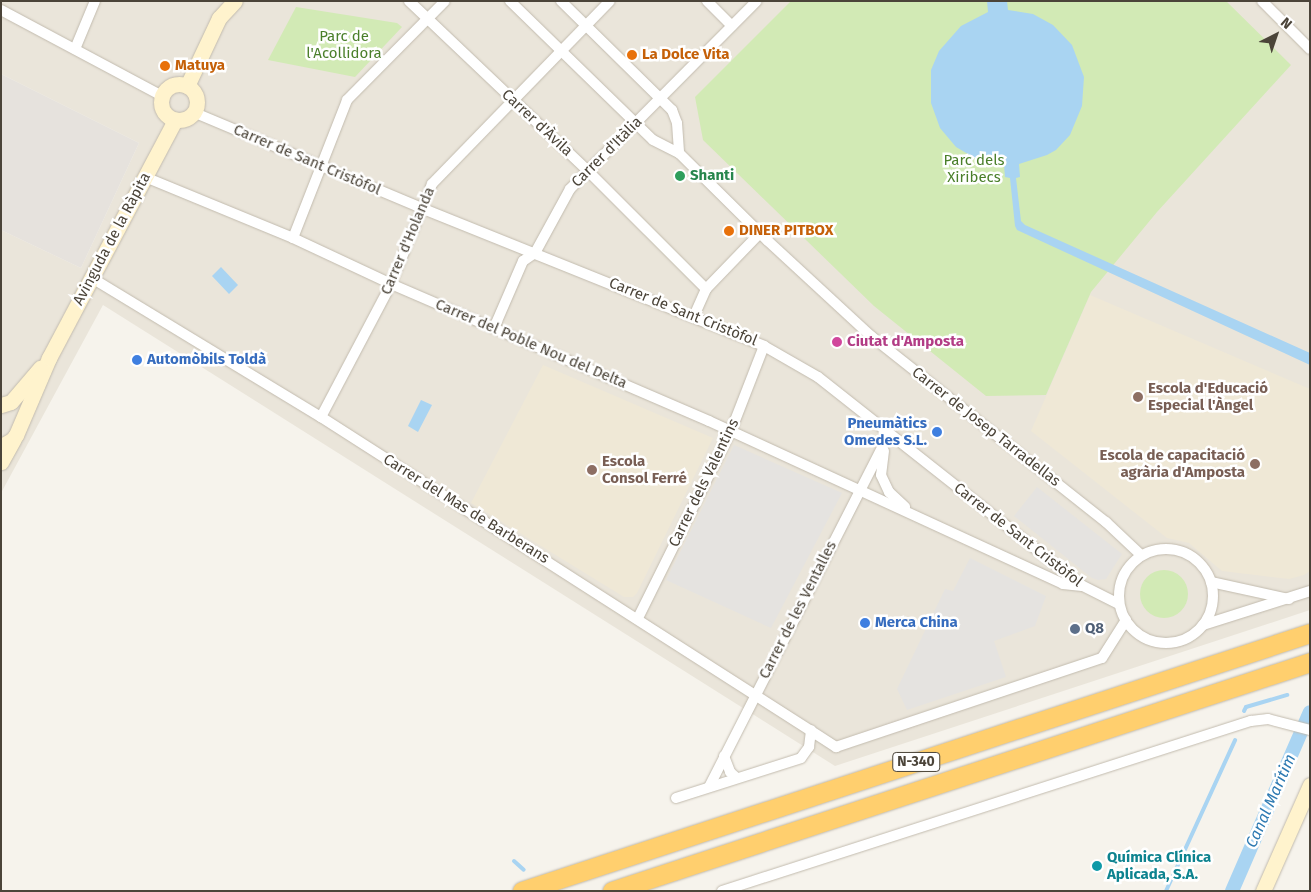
<!DOCTYPE html>
<meta charset="utf-8">
<style>
body{margin:0}
#map{position:relative;width:1311px;height:892px;overflow:hidden;background:#f6f3ec;font-family:"Fira Sans",sans-serif}
div>[style]{position:absolute}
[style*='--x']{left:calc(var(--x)*1px);top:calc(var(--y)*1px);width:calc(var(--w)*1px);rotate:calc(var(--a)*1deg)}
.residential>*{inset:0;background:#eae5da}
.industrial>*{inset:0;background:#e6e2dd}
.education>*{inset:0;background:#efe8d6}
.green>*{inset:0;background:#d2eab5}
.round{border-radius:50%}
.parking>*{inset:0;background:#e5e3e0}
.water>*{inset:0;background:#a9d4f2}
.stream>*{height:4px;margin:-2px;padding:0 2px;transform-origin:2px;border-radius:2px;background:#a9d4f2}
.canal>*{height:14px;margin:-7px;padding:0 7px;transform-origin:7px;border-radius:7px;background:#a9d4f2}
.roads{filter:drop-shadow(0 0 1px #c2bbae) drop-shadow(0 0 1px #c2bbae)}
.street>*{height:10px;margin:-5px;padding:0 5px;transform-origin:5px;border-radius:5px;background:#fff}
.street>.ring{margin:-5px;padding:0;box-sizing:content-box;background:none;border:10px solid #fff;border-radius:50%}
.secondary>*{height:15px;margin:-7.5px;padding:0 7.5px;transform-origin:7.5px;border-radius:7.5px;background:#fff3cd}
.secondary>.ring{margin:-7.5px;padding:0;box-sizing:content-box;background:none;border:15px solid #fff3cd;border-radius:50%}
.highway>*{height:19px;margin:-9.5px;padding:0 9.5px;transform-origin:9.5px;border-radius:9.5px;background:#ffcf6e}
.dots>*{width:14px;height:14px;translate:-50% -50%;box-sizing:border-box;border:2px solid #fff;border-radius:50%}
span{translate:-50% -50%;white-space:nowrap;text-align:center;line-height:1.15;-webkit-text-stroke:5px #fff;paint-order:stroke}
.shield-label span{padding:1px 4px;background:#fff;border:1px solid;border-radius:4px;-webkit-text-stroke-width:0}
.shield-label{font-size:14px;color:#4b4439;font-weight:700}
.park-label{font-size:15px;color:#4a7f2a}
.food-label{font-size:15px;color:#c56008;font-weight:700}
.left{translate:0 -50%;text-align:left}
.street-label{font-size:15px;color:#4b4439}
.leisure-label{font-size:15px;color:#27864d;font-weight:700}
.hotel-label{font-size:15px;color:#b23c85;font-weight:700}
.shop-label{font-size:15px;color:#366cbe;font-weight:700}
.right{translate:-100% -50%;text-align:right}
.education-label{font-size:15px;color:#785e54;font-weight:700}
.service-label{font-size:15px;color:#4e5e75;font-weight:700}
.culture-label{font-size:15px;color:#0d838f;font-weight:700}
.water-label{font-size:16px;color:#2e7ab2;font-style:italic}
.frame{position:absolute;inset:0;border:2px solid #4b4439;pointer-events:none}
.north{position:absolute;left:1251px;top:10px;width:50px;height:50px;-webkit-text-stroke:4px #fff;paint-order:stroke;rotate:41deg;font-size:14px;font-weight:700;line-height:20px;text-align:center;color:#4b4439}
.north::after{content:'';display:block;margin:auto;width:18px;height:22px;background:#4b4439;clip-path:polygon(50% 0,100% 100%,50% 72%,0 100%)}
</style>
<div id="map">
<div class="residential">
<div style="clip-path:polygon(1px 1px,1310px 1px,1310px 610px,835px 766px,103px 305px,1px 493px,1px 230px,81px 268px,139px 143px,1px 74px)"></div>
</div>
<div class="industrial">
<div style="clip-path:polygon(1px 74px,139px 143px,81px 268px,1px 230px)"></div>
</div>
<div class="education">
<div style="clip-path:polygon(1090px 295px,1310px 389px,1310px 571px,1304px 575px,1289px 579px,1222px 571px,1189px 543px,1167px 538px,1031px 431px)"></div>
<div style="clip-path:polygon(543px 365px,713px 438px,637px 593px,633px 597px,624px 597px,471px 503px)"></div>
</div>
<div class="green">
<div style="clip-path:polygon(791px 1px,1226px 1px,1291px 65px,1157px 212px,1091px 292px,1046px 395px,986px 396px,874px 306px,703px 140px,695px 97px)"></div>
<div style="clip-path:polygon(296px 7px,397px 23px,402px 27px,355px 77px,268px 60px)"></div>
<div class="round" style="left:1140px;top:570px;width:48px;height:48px"></div>
</div>
<div class="parking">
<div style="clip-path:polygon(734px 445px,842px 493px,771px 628px,666px 580px)"></div>
<div style="clip-path:polygon(1037px 487px,1122px 554px,1106px 579px,1098px 580px,1092px 578px,1014px 516px)"></div>
<div style="clip-path:polygon(970px 558px,1046px 596px,1035px 626px,994px 641px,1006px 677px,907px 710px,897px 689px,945px 589px,953px 591px)"></div>
</div>
<div class="water">
<div style="clip-path:polygon(987px 1px,1007px 1px,1008px 10px,1033px 14px,1053px 25px,1072px 45px,1084px 77px,1082px 106px,1070px 135px,1056px 150px,1047px 155px,1019px 164px,1020px 177px,1016px 178px,1021px 221px,1025px 225px,1310px 353px,1310px 365px,1017px 230px,1015px 226px,1010px 178px,1005px 177px,1004px 165px,980px 161px,956px 147px,940px 128px,931px 103px,931px 70px,939px 51px,961px 26px,988px 12px)"></div>
<div style="clip-path:polygon(221px 267px,238px 285px,229px 294px,212px 276px)"></div>
<div style="clip-path:polygon(421px 400px,432px 405px,418px 432px,408px 426px)"></div>
</div>
<div class="stream">
<div style="--x:1244;--y:711;--w:4;--a:-63"></div>
<div style="--x:1246;--y:707;--w:43;--a:-16.3"></div>
<div style="--x:514;--y:861;--w:13;--a:42"></div>
<div style="--x:1166;--y:891;--w:166;--a:-65.4"></div>
</div>
<div class="canal">
<div style="--x:1232;--y:891;--w:195;--a:-66.5"></div>
</div>
<div class="roads">
<div class="street">
<div style="--x:409;--y:1;--w:247;--a:43.5"></div>
<div style="--x:588;--y:171;--w:167;--a:45"></div>
<div style="--x:510;--y:1;--w:199;--a:44.2"></div>
<div style="--x:653;--y:140;--w:29;--a:27"></div>
<div style="--x:679;--y:153;--w:125;--a:44.7"></div>
<div style="--x:768;--y:241;--w:140;--a:42.7"></div>
<div style="--x:871;--y:336;--w:300;--a:38.4"></div>
<div style="--x:1106;--y:522;--w:48;--a:43.3"></div>
<div style="--x:561;--y:1;--w:156;--a:44.5"></div>
<div style="--x:672;--y:110;--w:14;--a:69"></div>
<div style="--x:677;--y:123;--w:30;--a:86"></div>
<div style="--x:707;--y:1;--w:35;--a:45"></div>
<div style="--x:1262;--y:1;--w:68;--a:45"></div>
<div style="--x:1;--y:10;--w:183;--a:28.1"></div>
<div style="--x:75;--y:49;--w:52;--a:-67.4"></div>
<div style="--x:193;--y:112;--w:247;--a:22.8"></div>
<div style="--x:421;--y:208;--w:370;--a:21.9"></div>
<div style="--x:764;--y:346;--w:62;--a:29.9"></div>
<div style="--x:818;--y:377;--w:337;--a:38.3"></div>
<div style="--x:1083;--y:586;--w:40;--a:26.6"></div>
<div style="--x:145;--y:177;--w:160;--a:22.4"></div>
<div style="--x:293;--y:238;--w:108;--a:25.1"></div>
<div style="--x:391;--y:284;--w:346;--a:23.3"></div>
<div style="--x:709;--y:421;--w:390;--a:24.7"></div>
<div style="--x:1063;--y:584;--w:19;--a:6"></div>
<div style="--x:293;--y:238;--w:148;--a:-68.6"></div>
<div style="--x:347;--y:100;--w:139;--a:-45.3"></div>
<div style="--x:92;--y:278;--w:268;--a:31.3"></div>
<div style="--x:321;--y:417;--w:612;--a:32.65"></div>
<div style="--x:836;--y:747;--w:280;--a:-18.5"></div>
<div style="--x:1102;--y:658;--w:45;--a:-57.7"></div>
<div style="--x:694;--y:316;--w:30;--a:-66"></div>
<div style="--x:706;--y:289;--w:78;--a:-46"></div>
<div style="--x:494;--y:328;--w:73;--a:-66.6"></div>
<div style="--x:523;--y:261;--w:14;--a:-34"></div>
<div style="--x:535;--y:253;--w:73;--a:-61.3"></div>
<div style="--x:570;--y:189;--w:265;--a:-45.2"></div>
<div style="--x:321;--y:417;--w:150;--a:-62.2"></div>
<div style="--x:391;--y:284;--w:108;--a:-67.7"></div>
<div style="--x:432;--y:184;--w:255;--a:-45.8"></div>
<div style="--x:884;--y:451;--w:24;--a:97"></div>
<div style="--x:881;--y:475;--w:19;--a:65"></div>
<div style="--x:889;--y:492;--w:22;--a:43"></div>
<div class="ring" style="left:1119px;top:549px;width:84px;height:84px"></div>
<div style="--x:1211;--y:582;--w:80;--a:12.3"></div>
<div style="--x:638;--y:618;--w:209;--a:-63.6"></div>
<div style="--x:731;--y:431;--w:91;--a:-68.8"></div>
<div style="--x:1203;--y:625;--w:112;--a:-17.6"></div>
<div style="--x:724;--y:756;--w:17;--a:69"></div>
<div style="--x:730;--y:772;--w:9;--a:41"></div>
<div style="--x:709;--y:787;--w:396;--a:-63"></div>
<div style="--x:676;--y:798;--w:131;--a:-17.7"></div>
<div style="--x:801;--y:758;--w:14;--a:-54"></div>
<div style="--x:809;--y:747;--w:17;--a:-83"></div>
<div style="--x:722;--y:891;--w:556;--a:-17.82"></div>
<div style="--x:1251;--y:721;--w:17;--a:-7"></div>
<div style="--x:1268;--y:719;--w:43;--a:14.7"></div>
</div>
<div class="secondary">
<div class="ring" style="left:161px;top:84px;width:21px;height:21px"></div>
<div style="--x:187;--y:86;--w:75;--a:-64.8"></div>
<div style="--x:219;--y:18;--w:23;--a:-47"></div>
<div style="--x:1;--y:405;--w:10;--a:-17"></div>
<div style="--x:11;--y:402;--w:45;--a:-49.5"></div>
<div style="--x:1;--y:446;--w:13;--a:-29"></div>
<div style="--x:12;--y:440;--w:6;--a:-51"></div>
<div style="--x:16;--y:435;--w:84;--a:-66.8"></div>
<div style="--x:49;--y:358;--w:269;--a:-62.1"></div>
<div style="--x:1;--y:462;--w:26;--a:-61"></div>
<div style="--x:1263;--y:891;--w:116;--a:-66.1"></div>
</div>
<div class="highway">
<div style="--x:522;--y:891;--w:829;--a:-18.13"></div>
<div style="--x:612;--y:891;--w:735;--a:-18.16"></div>
</div>
</div>
<div class="dots">
<div style="left:632px;top:55px;background:#e8710a"></div>
<div style="left:165px;top:66px;background:#e8710a"></div>
<div style="left:680px;top:176px;background:#2e9e5b"></div>
<div style="left:729px;top:231px;background:#e8710a"></div>
<div style="left:837px;top:342px;background:#d1479c"></div>
<div style="left:137px;top:360px;background:#3f7fe0"></div>
<div style="left:1138px;top:397px;background:#8d6e63"></div>
<div style="left:937px;top:432px;background:#3f7fe0"></div>
<div style="left:1255px;top:464px;background:#8d6e63"></div>
<div style="left:592px;top:470px;background:#8d6e63"></div>
<div style="left:865px;top:623px;background:#3f7fe0"></div>
<div style="left:1075px;top:629px;background:#5c6f8a"></div>
<div style="left:1097px;top:866px;background:#0f9aa8"></div>
</div>
<div class="shield-label">
<span style="left:916px;top:762px">N-340</span>
</div>
<div class="park-label">
<span style="left:344px;top:45px">Parc de<br>l'Acollidora</span>
<span style="left:974px;top:169px">Parc dels<br>Xiribecs</span>
</div>
<div class="food-label">
<span class="left" style="left:642px;top:55px">La Dolce Vita</span>
<span class="left" style="left:175px;top:66px">Matuya</span>
<span class="left" style="left:739px;top:231px">DINER PITBOX</span>
</div>
<div class="street-label">
<span style="left:537px;top:123px;rotate:43deg">Carrer d'Àvila</span>
<span style="left:607px;top:152px;rotate:-45deg">Carrer d'Itàlia</span>
<span style="left:307px;top:160px;rotate:23deg">Carrer de Sant Cristòfol</span>
<span style="left:112px;top:239px;rotate:-62deg">Avinguda de la Ràpita</span>
<span style="left:408px;top:241px;rotate:-67deg">Carrer d'Holanda</span>
<span style="left:683px;top:312px;rotate:22deg">Carrer de Sant Cristòfol</span>
<span style="left:531px;top:344px;rotate:23deg">Carrer del Poble Nou del Delta</span>
<span style="left:986px;top:427px;rotate:38deg">Carrer de Josep Tarradellas</span>
<span style="left:704px;top:483px;rotate:-64deg">Carrer dels Valentins</span>
<span style="left:466px;top:509px;rotate:32deg">Carrer del Mas de Barberans</span>
<span style="left:1018px;top:535px;rotate:38deg">Carrer de Sant Cristòfol</span>
<span style="left:798px;top:610px;rotate:-63deg">Carrer de les Ventalles</span>
</div>
<div class="leisure-label">
<span class="left" style="left:690px;top:176px">Shanti</span>
</div>
<div class="hotel-label">
<span class="left" style="left:847px;top:342px">Ciutat d'Amposta</span>
</div>
<div class="shop-label">
<span class="left" style="left:147px;top:360px">Automòbils Toldà</span>
<span class="right" style="left:927px;top:432px">Pneumàtics<br>Omedes S.L.</span>
<span class="left" style="left:875px;top:623px">Merca China</span>
</div>
<div class="education-label">
<span class="left" style="left:1148px;top:397px">Escola d'Educació<br>Especial l'Àngel</span>
<span class="right" style="left:1245px;top:464px">Escola de capacitació<br>agrària d'Amposta</span>
<span class="left" style="left:602px;top:470px">Escola<br>Consol Ferré</span>
</div>
<div class="service-label">
<span class="left" style="left:1085px;top:629px">Q8</span>
</div>
<div class="culture-label">
<span class="left" style="left:1107px;top:866px">Química Clínica<br>Aplicada, S.A.</span>
</div>
<div class="water-label">
<span style="left:1271px;top:801px;rotate:-66deg">Canal Marítim</span>
</div>
<div class="frame"></div>
<div class="north">N</div>
</div>
